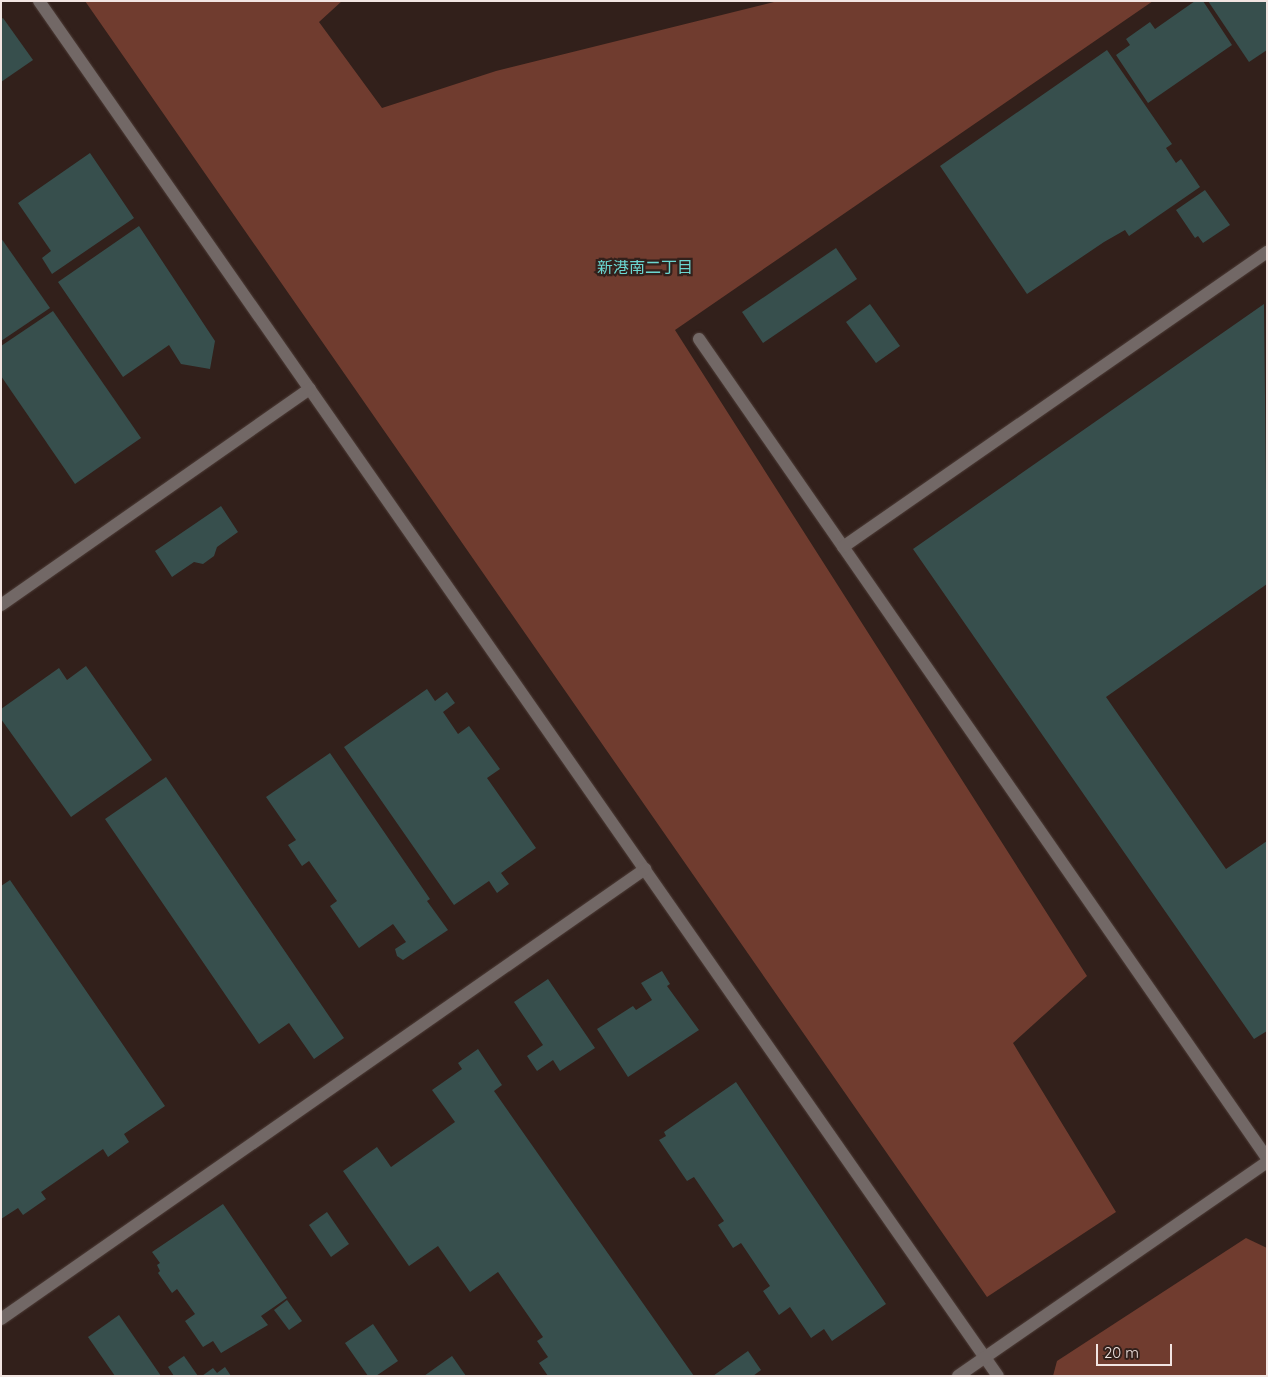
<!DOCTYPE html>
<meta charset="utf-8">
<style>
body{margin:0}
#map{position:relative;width:1268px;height:1377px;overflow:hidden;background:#32201b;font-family:Quicksand,"Noto Sans JP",sans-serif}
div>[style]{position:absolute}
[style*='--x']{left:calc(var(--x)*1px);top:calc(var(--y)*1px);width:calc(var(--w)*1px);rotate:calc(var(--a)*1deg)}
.green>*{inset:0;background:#703c2f}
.building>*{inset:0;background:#374f4d}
.roads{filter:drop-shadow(0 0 1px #4d3c37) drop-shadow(0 0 1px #4d3c37)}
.minor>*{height:12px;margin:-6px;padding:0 6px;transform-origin:6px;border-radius:6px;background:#726866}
span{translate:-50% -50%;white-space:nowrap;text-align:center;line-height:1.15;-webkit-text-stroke:4.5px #32201b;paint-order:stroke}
.neighbourhood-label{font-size:16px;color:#6bd6d0}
.frame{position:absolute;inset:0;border:2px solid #f2e5e2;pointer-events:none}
.scale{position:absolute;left:1096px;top:1344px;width:76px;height:22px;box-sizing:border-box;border:2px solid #f2e5e2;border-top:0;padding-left:6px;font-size:15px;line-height:18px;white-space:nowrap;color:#f2e5e2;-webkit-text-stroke:4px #32201b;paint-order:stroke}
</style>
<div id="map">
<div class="green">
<div style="clip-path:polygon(85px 1px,342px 1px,319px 22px,382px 108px,496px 71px,778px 1px,1153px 1px,675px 330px,1087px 976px,1013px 1043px,1116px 1212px,987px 1297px)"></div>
<div style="clip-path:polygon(1246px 1238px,1267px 1248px,1267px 1376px,1053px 1376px,1057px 1361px)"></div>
</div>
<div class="building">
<div style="clip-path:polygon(1195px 1px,1203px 1px,1232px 45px,1148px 103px,1116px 55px,1130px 45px,1126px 39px,1150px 22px,1155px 29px)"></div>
<div style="clip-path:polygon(1208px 1px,1267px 1px,1267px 50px,1249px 62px)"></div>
<div style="clip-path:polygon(3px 18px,33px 60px,1px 82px,1px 19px)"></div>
<div style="clip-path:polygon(1107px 50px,1172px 144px,1166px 148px,1176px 163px,1181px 159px,1200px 187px,1129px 236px,1125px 230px,1104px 242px,1027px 294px,940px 166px)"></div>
<div style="clip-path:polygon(90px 153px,134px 218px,52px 274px,42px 258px,51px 251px,18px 203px)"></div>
<div style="clip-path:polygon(1205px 190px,1230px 225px,1203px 243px,1198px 236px,1195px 238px,1176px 210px)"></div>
<div style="clip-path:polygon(139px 226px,215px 341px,210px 369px,181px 364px,169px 345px,123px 377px,58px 282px)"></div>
<div style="clip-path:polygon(1px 238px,50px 308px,1px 341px)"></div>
<div style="clip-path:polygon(836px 248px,857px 279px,763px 343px,742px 312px)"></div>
<div style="clip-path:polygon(870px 304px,900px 346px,876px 363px,846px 322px)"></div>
<div style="clip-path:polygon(1264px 304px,1267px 584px,1106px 697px,1226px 869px,1267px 841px,1267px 1031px,1254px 1039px,913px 549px)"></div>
<div style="clip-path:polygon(53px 311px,141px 438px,75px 484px,1px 376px,1px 346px)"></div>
<div style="clip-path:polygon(221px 506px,238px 532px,217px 547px,214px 556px,203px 564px,194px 562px,172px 577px,155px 551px)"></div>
<div style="clip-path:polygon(86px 666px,152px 760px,71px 817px,1px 719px,1px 709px,59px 668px,67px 680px)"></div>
<div style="clip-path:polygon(427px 689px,435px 701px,447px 692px,455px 703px,443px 712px,458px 734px,469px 726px,500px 769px,487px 778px,536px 848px,501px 873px,509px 884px,497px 893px,489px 881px,454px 905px,344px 747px)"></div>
<div style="clip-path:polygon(330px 753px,430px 899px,427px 901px,448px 930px,403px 960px,397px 956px,395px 949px,406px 942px,393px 924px,359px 948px,330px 906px,337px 901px,309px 861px,302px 866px,288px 845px,296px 840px,266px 797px)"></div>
<div style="clip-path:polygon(166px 777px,344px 1038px,314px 1059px,289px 1023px,259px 1044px,105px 819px)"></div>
<div style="clip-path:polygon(10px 880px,165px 1106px,124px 1134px,129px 1142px,108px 1157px,103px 1149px,41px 1192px,46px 1199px,23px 1215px,18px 1208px,1px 1219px,1px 886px)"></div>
<div style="clip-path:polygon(662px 971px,670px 984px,667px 986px,699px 1030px,628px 1077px,597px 1029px,633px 1006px,636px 1010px,652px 1000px,641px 983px)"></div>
<div style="clip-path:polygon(548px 979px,595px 1048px,560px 1071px,553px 1060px,537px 1071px,527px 1056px,543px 1045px,514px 1002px)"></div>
<div style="clip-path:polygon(478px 1049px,502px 1085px,494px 1091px,694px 1376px,548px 1376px,539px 1363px,548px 1357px,537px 1341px,543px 1337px,498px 1272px,470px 1292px,438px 1246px,409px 1266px,343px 1171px,377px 1147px,391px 1167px,455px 1122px,432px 1090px,462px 1069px,458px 1063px)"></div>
<div style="clip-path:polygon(736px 1082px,886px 1304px,832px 1341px,824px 1329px,811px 1338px,790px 1307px,779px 1315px,763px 1291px,770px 1286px,741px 1243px,733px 1248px,718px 1225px,724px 1221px,694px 1177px,687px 1181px,659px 1140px,666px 1136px,664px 1132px)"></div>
<div style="clip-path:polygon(223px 1204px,287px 1298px,261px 1316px,268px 1325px,221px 1353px,213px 1341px,203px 1347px,185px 1321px,195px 1314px,177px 1289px,172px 1293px,158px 1273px,160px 1271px,157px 1265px,160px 1263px,152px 1252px)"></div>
<div style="clip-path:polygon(327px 1212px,349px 1244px,331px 1257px,309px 1225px)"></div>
<div style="clip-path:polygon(287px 1300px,302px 1321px,289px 1330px,274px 1310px)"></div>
<div style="clip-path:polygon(119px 1315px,161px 1376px,115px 1376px,88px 1337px)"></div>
<div style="clip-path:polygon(373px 1324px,398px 1361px,376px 1376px,368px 1376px,345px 1343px)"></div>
<div style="clip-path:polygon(748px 1351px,761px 1370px,753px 1376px,713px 1376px)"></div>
<div style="clip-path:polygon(184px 1356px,198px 1376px,174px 1376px,168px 1367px)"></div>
<div style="clip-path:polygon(452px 1356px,466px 1376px,424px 1376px)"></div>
<div style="clip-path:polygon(225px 1367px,231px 1376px,202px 1376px,213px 1368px,217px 1373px)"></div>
</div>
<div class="roads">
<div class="minor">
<div style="--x:39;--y:1;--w:1676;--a:55.11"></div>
<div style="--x:699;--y:339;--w:997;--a:55.26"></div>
<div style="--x:843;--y:547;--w:517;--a:-34.83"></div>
<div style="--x:1;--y:605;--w:377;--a:-35"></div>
<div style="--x:1;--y:1319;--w:786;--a:-34.94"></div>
<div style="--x:958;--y:1376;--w:376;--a:-34.7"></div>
</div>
</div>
<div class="neighbourhood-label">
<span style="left:645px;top:267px">新港南二丁目</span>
</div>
<div class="frame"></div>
<div class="scale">20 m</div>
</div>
